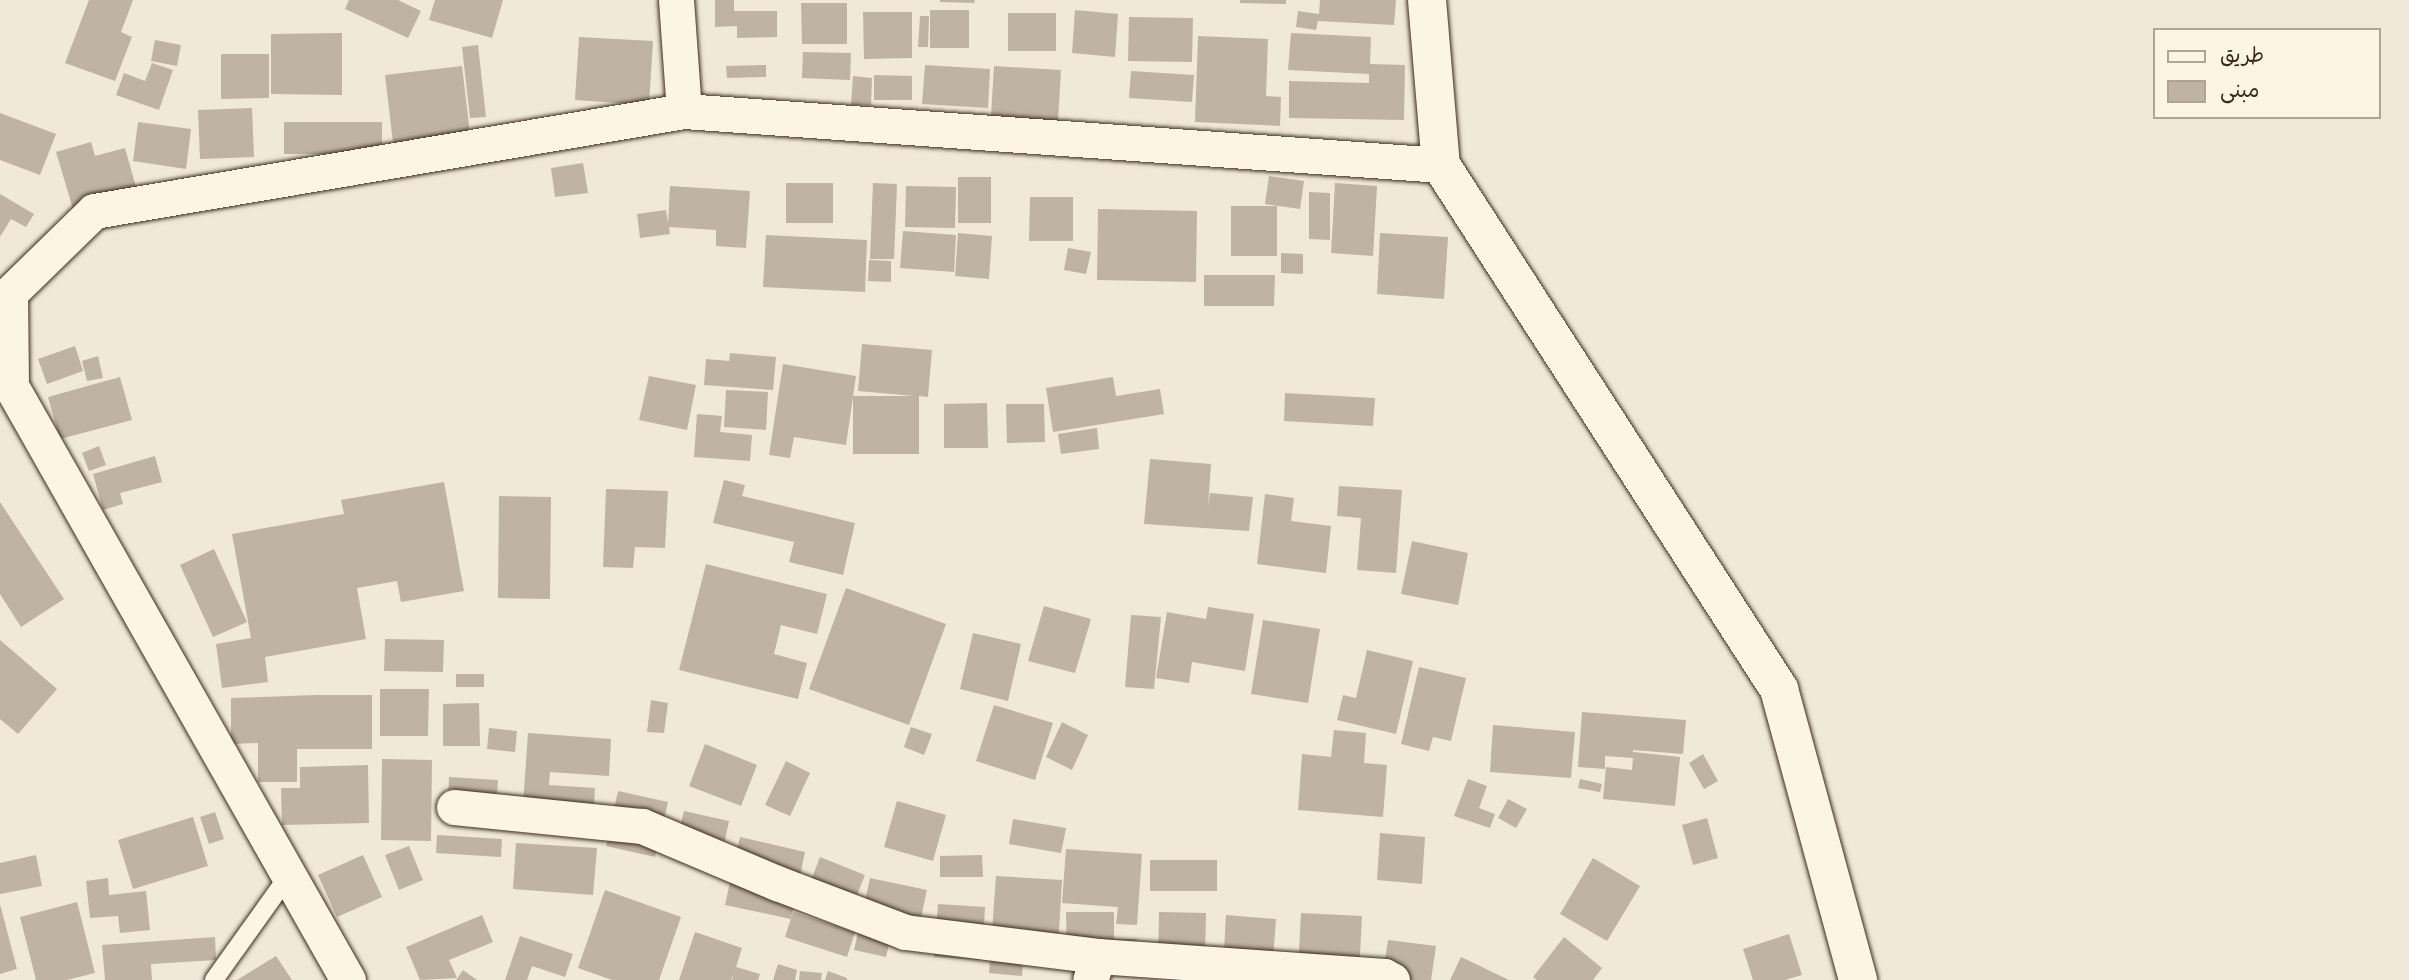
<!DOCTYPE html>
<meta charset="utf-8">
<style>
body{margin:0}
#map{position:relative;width:2409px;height:980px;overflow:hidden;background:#f0e9d9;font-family:"Architects Daughter","Playpen Sans Arabic",sans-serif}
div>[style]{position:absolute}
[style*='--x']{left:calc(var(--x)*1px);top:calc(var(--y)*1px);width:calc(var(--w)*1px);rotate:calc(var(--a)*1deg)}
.building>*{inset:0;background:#beb3a4}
.roads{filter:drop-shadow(0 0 2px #3b2a1e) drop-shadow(0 0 2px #3b2a1e)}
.service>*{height:18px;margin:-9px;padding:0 9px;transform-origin:9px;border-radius:9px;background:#fcf5e5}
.minor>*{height:35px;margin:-17.5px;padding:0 17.5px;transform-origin:17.5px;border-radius:17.5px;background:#fcf5e5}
.secondary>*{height:38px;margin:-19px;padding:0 19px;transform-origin:19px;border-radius:19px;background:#fcf5e5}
span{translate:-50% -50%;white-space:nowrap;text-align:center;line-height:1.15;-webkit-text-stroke:5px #fcf5e5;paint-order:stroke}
.legend{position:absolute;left:2153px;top:28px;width:228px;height:91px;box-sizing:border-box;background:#fcf5e5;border:2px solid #afa495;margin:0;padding:9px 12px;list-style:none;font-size:21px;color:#3b2a1e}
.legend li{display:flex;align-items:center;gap:14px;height:35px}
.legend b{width:35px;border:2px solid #afa495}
</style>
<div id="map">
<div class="building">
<div style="clip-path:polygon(89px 0,133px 0,121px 32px,132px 37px,115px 81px,65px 63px)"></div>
<div style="clip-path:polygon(349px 0,398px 0,421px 11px,408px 38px,345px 9px)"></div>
<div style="clip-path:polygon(435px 0,503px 0,492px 38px,429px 20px)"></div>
<div style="clip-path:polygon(715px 0,734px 0,734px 11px,777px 11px,777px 37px,737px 38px,737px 26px,715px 27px)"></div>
<div style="clip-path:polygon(940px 0,975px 0,974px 3px,940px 2px)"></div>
<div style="clip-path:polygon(1240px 0,1286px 0,1286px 4px,1240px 3px)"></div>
<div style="clip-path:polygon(1320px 0,1396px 0,1394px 25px,1318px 21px,1316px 30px,1296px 27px,1298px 11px,1319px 14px)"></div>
<div style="clip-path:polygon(801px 3px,847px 3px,847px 44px,802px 44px)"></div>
<div style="clip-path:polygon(930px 10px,969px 10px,969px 48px,930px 48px)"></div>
<div style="clip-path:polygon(1075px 10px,1118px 14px,1115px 57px,1072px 53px)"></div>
<div style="clip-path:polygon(863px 12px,912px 12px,912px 58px,864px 59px)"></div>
<div style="clip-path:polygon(1008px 13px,1056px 13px,1056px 51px,1008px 51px)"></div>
<div style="clip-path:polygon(920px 16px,929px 16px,928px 47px,918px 47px)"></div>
<div style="clip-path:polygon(1129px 17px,1193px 18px,1192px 62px,1128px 61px)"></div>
<div style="clip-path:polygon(342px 33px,342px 95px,271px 94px,271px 34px)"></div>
<div style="clip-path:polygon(1291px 33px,1371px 37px,1370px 64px,1405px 65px,1404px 120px,1289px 118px,1289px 81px,1369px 83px,1369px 74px,1288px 70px)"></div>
<div style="clip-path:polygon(1198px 36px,1268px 39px,1266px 96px,1281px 97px,1280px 126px,1195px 122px)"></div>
<div style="clip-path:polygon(579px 37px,653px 41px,649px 105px,575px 100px)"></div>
<div style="clip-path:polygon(155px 40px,181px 45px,177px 66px,151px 61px)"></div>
<div style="clip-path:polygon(478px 45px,486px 117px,470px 118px,462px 47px)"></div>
<div style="clip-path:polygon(803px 52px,851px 53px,850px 80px,802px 78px)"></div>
<div style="clip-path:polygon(221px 54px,269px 54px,269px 98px,221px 99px)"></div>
<div style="clip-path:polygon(152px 63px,173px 70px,159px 110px,116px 95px,124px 73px,145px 81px)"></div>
<div style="clip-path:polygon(766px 65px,766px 77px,727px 78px,726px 66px)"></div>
<div style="clip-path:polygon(925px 65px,990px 69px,988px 108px,922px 104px)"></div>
<div style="clip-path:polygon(462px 66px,470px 134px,393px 143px,385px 75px)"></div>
<div style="clip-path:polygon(994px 66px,1061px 70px,1058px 121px,991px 116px)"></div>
<div style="clip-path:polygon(1131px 71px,1194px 75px,1192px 102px,1129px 98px)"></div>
<div style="clip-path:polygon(874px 75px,912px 76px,912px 100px,874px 100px)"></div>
<div style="clip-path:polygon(853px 76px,872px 78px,871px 105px,851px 105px)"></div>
<div style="clip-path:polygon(252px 108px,254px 157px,200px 159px,198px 110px)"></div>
<div style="clip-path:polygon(0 113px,56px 134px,40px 175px,0 160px)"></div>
<div style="clip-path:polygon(138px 122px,191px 129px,186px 169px,133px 161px)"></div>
<div style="clip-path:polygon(284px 122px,382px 122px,382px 154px,284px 154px)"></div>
<div style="clip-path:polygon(91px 142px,95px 156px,125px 148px,140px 201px,76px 219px,56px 152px)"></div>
<div style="clip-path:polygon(583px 163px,588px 193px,555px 197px,551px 168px)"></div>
<div style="clip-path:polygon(1269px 176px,1304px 181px,1300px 209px,1265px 204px)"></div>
<div style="clip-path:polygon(958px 177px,991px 177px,991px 223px,958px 223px)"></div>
<div style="clip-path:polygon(786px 183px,833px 183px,833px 223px,786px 223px)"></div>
<div style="clip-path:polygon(873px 183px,897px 184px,894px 259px,870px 259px)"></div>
<div style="clip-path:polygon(1335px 183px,1377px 186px,1373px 256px,1331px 253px)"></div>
<div style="clip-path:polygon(670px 186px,750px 191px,746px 248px,716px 246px,716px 230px,669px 227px,670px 234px,640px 238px,637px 214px,666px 210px,668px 224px)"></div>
<div style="clip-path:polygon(906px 186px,956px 187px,955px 228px,905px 227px)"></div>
<div style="clip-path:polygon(1309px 192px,1330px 193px,1330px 240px,1309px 239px)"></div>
<div style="clip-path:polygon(0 194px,34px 214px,26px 227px,11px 219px,0 237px)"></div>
<div style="clip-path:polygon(1030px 197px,1073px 197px,1073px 241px,1029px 241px)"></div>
<div style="clip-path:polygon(1231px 206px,1277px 206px,1277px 256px,1231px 256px)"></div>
<div style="clip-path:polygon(1098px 209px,1197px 211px,1196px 282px,1097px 280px)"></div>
<div style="clip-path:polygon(903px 231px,956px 235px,954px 272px,900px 268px)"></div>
<div style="clip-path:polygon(958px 233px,992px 236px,989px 279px,955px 276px)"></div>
<div style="clip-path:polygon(1380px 233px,1448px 237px,1444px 299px,1377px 294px)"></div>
<div style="clip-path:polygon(766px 235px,867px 240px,865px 292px,763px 287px)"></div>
<div style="clip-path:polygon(1068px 248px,1091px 252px,1086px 274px,1064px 270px)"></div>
<div style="clip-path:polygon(1281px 253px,1303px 254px,1303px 274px,1281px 273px)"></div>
<div style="clip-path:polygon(869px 260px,891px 261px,891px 282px,868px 281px)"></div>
<div style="clip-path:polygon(1204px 275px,1275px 275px,1274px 306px,1204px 306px)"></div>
<div style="clip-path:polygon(862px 344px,932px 350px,928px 397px,919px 396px,919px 454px,853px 454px,853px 396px,914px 396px,858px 391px)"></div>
<div style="clip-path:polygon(75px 346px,83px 371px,47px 384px,38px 359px)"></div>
<div style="clip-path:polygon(730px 353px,776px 357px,773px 390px,704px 385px,706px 359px,729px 361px)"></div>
<div style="clip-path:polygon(98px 356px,103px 378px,87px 381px,82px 361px)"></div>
<div style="clip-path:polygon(783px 364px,856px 376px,846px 445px,794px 437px,790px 458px,769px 455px)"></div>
<div style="clip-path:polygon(649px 376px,696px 385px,687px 430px,639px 420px)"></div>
<div style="clip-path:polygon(120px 377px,132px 420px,60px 439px,48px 397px)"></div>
<div style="clip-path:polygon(1113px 377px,1116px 396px,1160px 389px,1164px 414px,1053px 432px,1046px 388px)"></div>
<div style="clip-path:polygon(726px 390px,768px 392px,766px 430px,724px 427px)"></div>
<div style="clip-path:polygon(1285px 393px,1375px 398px,1373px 426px,1284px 421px)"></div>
<div style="clip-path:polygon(987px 403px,988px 448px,944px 448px,944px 404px)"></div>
<div style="clip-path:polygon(1006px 404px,1044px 404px,1045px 442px,1007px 443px)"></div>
<div style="clip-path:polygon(697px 414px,722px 416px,720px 432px,752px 435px,750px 461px,694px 457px)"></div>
<div style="clip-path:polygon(1097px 428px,1099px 449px,1061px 454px,1058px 434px)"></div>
<div style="clip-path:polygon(99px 446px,106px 465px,89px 471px,82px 453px)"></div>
<div style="clip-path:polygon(155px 456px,162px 482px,120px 493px,123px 504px,103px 510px,93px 474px)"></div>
<div style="clip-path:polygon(1150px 459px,1211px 464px,1208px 508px,1210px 493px,1253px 497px,1249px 531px,1144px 524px)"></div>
<div style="clip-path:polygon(724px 480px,745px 485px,742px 496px,855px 523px,843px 575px,789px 562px,794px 542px,713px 523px)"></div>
<div style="clip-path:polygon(444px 482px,464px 591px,401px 602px,397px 581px,357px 588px,366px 639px,265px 657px,268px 682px,222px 688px,216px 644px,251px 638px,232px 534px,344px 514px,341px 500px)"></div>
<div style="clip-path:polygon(1339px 486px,1402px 490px,1396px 573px,1357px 570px,1361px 518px,1337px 516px)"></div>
<div style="clip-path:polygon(606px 489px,668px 491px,665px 548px,635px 547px,633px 568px,603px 567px)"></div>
<div style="clip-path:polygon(1265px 494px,1294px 498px,1291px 521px,1331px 526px,1326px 573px,1257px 564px)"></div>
<div style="clip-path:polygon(499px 496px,551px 497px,550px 599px,498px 598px)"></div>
<div style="clip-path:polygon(0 502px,64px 599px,21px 627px,0 594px)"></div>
<div style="clip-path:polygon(1412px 541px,1468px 553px,1458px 605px,1401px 594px)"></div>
<div style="clip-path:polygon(214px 549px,247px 622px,213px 637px,180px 565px)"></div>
<div style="clip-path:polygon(706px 564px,827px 594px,817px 634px,781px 625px,774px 654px,807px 663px,798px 699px,679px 670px)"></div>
<div style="clip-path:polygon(846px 588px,946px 624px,909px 725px,809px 689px)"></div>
<div style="clip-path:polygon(1044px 606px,1091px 619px,1075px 673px,1028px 661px)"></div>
<div style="clip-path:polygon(1208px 607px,1254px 614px,1245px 671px,1192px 662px,1189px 683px,1156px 678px,1167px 612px,1206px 619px)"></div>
<div style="clip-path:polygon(1131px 615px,1161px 617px,1154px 689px,1125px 687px)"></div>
<div style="clip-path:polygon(1263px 620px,1320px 629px,1308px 703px,1251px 694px)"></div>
<div style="clip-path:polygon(973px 633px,1021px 644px,1008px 701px,960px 689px)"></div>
<div style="clip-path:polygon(385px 639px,444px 640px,443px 672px,384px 671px)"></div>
<div style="clip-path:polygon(0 640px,57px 689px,18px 734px,0 719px)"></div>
<div style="clip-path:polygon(1367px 650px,1413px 661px,1396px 734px,1337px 720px,1343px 695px,1356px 698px)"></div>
<div style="clip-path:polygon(1419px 667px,1466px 678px,1451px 741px,1433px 737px,1429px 751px,1401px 744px)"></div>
<div style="clip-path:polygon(456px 674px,484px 674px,484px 687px,456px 687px)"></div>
<div style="clip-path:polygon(380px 689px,429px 689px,428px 736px,380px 736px)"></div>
<div style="clip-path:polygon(317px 695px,372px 695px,372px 749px,297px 749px,297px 782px,258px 782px,258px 743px,231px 744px,231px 698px)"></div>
<div style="clip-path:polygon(651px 700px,668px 703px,664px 733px,647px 732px)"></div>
<div style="clip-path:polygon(479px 703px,480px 746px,443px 746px,443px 704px)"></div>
<div style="clip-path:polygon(994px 705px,1053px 723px,1035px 780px,976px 761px)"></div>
<div style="clip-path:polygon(1582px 712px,1686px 720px,1683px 754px,1633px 750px,1633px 752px,1680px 757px,1675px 806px,1603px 799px,1606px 767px,1632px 770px,1633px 758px,1605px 756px,1605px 769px,1578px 767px)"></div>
<div style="clip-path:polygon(1062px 722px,1088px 735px,1072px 770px,1046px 757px)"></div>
<div style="clip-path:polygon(1493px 725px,1575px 732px,1571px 778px,1490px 772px)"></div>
<div style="clip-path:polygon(911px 727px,932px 734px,924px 755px,904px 747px)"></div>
<div style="clip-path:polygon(489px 728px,517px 731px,515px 752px,487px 749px)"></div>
<div style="clip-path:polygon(1334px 730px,1366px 733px,1364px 763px,1387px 765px,1383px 817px,1298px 810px,1302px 754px,1331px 757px)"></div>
<div style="clip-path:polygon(528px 733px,611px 739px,609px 776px,550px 772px,549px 785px,595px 788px,592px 835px,523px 804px)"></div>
<div style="clip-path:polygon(705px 744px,757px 765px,741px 806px,689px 786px)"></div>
<div style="clip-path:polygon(1703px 754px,1718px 781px,1704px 789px,1689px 763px)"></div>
<div style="clip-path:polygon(382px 759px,432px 760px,431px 841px,381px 840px)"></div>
<div style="clip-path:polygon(786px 761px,810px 773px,790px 816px,765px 805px)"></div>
<div style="clip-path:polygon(368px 765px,369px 823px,282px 825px,281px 788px,300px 788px,300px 767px)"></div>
<div style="clip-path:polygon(449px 777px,498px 780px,495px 827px,447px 824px)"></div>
<div style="clip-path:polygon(1468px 779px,1487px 786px,1479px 808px,1495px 814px,1490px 828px,1454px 816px)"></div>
<div style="clip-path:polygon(1580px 779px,1602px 784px,1600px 792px,1578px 788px)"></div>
<div style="clip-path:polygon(618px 791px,668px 802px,655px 857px,606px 846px)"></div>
<div style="clip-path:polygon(1508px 799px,1527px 809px,1516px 828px,1498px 818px)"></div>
<div style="clip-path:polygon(897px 801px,946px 815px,933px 861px,884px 847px)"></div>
<div style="clip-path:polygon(684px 811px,729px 821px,719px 868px,673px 857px)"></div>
<div style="clip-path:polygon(215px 812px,224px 839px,209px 844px,200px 817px)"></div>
<div style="clip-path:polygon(193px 817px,208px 866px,133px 889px,118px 840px)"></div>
<div style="clip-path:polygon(1707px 818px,1718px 858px,1693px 865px,1682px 825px)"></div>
<div style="clip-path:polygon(1013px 819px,1066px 828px,1061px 853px,1009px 844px)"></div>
<div style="clip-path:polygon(1380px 833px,1425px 837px,1422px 884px,1377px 880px)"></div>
<div style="clip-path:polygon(437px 835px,502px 839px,501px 857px,436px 853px)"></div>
<div style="clip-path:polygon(740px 837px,805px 852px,791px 919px,725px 905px)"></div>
<div style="clip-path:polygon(516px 843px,597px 848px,593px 895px,513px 889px)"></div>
<div style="clip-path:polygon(409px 846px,423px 880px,399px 890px,385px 855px)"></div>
<div style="clip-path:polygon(1066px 849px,1142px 854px,1137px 925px,1116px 924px,1118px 907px,1062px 903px)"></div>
<div style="clip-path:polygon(36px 855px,42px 886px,0 894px,0 863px)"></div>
<div style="clip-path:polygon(363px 855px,382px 897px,337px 917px,318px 875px)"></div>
<div style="clip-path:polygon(982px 855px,983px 877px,940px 877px,940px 856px)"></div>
<div style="clip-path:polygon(820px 857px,865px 875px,847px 920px,803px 901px)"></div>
<div style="clip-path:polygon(1593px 858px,1640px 886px,1607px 941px,1560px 914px)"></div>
<div style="clip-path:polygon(1150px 860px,1217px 860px,1217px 891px,1150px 891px)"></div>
<div style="clip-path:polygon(996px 876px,1062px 880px,1057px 965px,1023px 963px,1022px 976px,989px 973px)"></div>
<div style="clip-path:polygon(108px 878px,109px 895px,146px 891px,150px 930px,120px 933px,118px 916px,90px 918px,86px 881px)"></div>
<div style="clip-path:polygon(870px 878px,927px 890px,914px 950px,889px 944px,886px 957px,854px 950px)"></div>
<div style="clip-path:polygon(605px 890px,681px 917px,659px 980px,612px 980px,578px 968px)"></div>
<div style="clip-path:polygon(77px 902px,95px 973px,67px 980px,36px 980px,20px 917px)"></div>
<div style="clip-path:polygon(0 904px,17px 969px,0 974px)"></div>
<div style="clip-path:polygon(938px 904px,985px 907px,982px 960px,934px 957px)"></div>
<div style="clip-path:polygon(793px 912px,855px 932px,847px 957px,785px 937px)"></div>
<div style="clip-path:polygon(1066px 912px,1114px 912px,1114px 939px,1137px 939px,1137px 963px,1067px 963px)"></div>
<div style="clip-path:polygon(1159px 912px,1206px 913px,1205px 961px,1158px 960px)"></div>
<div style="clip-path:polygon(1301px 913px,1362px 916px,1359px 974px,1298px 971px)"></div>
<div style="clip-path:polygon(482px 915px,493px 942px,449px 960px,457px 978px,420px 980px,406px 947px)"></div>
<div style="clip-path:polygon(1226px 915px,1276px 919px,1272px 972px,1223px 969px)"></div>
<div style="clip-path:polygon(695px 932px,742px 948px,736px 967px,760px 974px,758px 980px,732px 980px,734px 973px,731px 980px,679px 980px)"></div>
<div style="clip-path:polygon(1789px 934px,1802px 975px,1785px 980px,1753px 980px,1743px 949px)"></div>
<div style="clip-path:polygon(520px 936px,573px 954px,565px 977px,532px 966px,527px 980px,505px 980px)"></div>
<div style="clip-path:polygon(215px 937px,216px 960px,151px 964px,152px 980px,105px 980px,102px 945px)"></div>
<div style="clip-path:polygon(1564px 937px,1602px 968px,1593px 980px,1537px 980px,1533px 977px)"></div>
<div style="clip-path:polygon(1388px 940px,1436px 946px,1431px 980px,1382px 980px)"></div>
<div style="clip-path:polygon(276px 956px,292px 980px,237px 980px)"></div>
<div style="clip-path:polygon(1461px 957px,1509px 980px,1450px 980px)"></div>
<div style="clip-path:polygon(778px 964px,797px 970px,795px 980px,773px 980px)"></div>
<div style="clip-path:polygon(463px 970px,477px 980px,456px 980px)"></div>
<div style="clip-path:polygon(800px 971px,822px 973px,821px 980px,799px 980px)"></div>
<div style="clip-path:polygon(828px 971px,847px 978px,847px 980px,825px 980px)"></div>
</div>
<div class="roads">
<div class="service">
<div style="--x:214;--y:980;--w:129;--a:-54.5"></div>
</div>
<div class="minor">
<div style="--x:676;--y:0;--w:111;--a:85.9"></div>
<div style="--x:454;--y:807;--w:189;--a:5.8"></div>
<div style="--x:642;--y:826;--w:147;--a:22.9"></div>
<div style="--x:777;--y:883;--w:137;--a:20.9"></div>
<div style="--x:905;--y:932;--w:194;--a:7.1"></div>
<div style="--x:1098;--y:956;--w:25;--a:108"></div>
<div style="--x:1098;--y:956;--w:287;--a:4"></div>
<div style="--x:1384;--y:976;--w:9;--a:27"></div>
<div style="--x:348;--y:980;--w:683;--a:-119.57"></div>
<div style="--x:11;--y:386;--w:93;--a:-90.6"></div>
<div style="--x:10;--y:293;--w:117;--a:-44.3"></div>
<div style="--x:94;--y:211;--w:598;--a:-9.62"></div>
<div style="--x:684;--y:111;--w:759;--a:4.08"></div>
</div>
<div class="secondary">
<div style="--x:1427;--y:0;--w:166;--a:85.2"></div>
<div style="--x:1441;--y:165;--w:624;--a:57.18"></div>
<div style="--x:1779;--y:689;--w:302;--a:74.8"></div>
</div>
</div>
<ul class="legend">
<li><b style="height:9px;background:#fcf5e5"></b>طريق</li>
<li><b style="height:19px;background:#beb3a4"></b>مبنى</li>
</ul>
</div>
